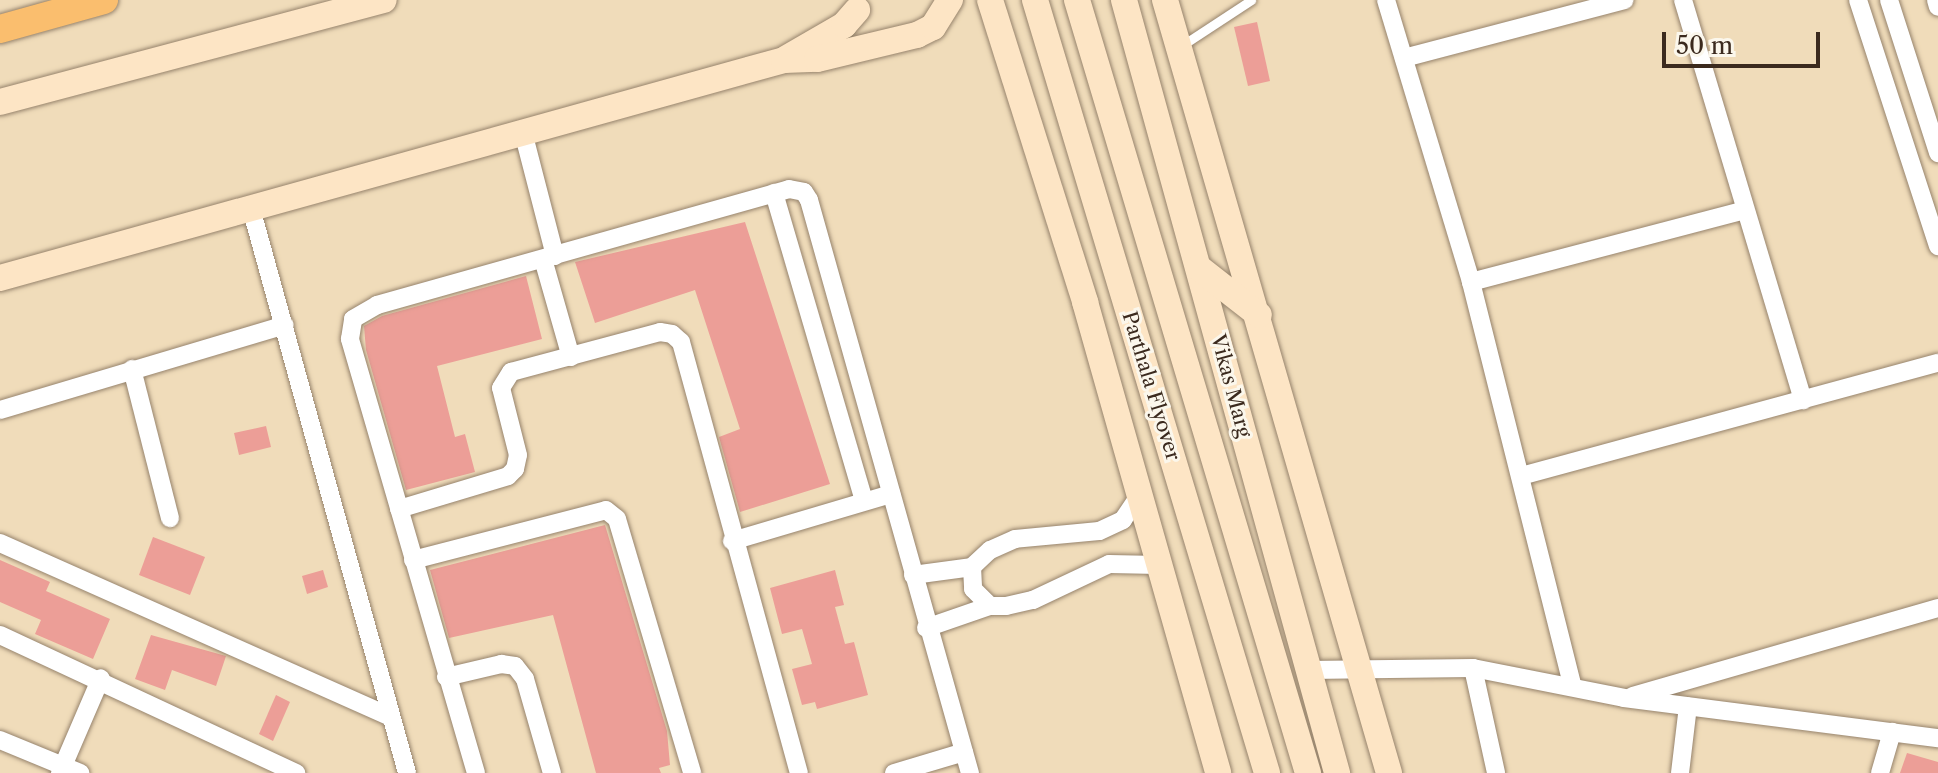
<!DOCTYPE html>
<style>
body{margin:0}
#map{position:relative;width:1938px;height:773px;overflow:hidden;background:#f0dcba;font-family:"Libre Caslon Text",serif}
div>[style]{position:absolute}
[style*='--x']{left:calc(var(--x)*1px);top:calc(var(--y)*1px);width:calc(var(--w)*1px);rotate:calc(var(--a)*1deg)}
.building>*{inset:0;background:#ec9e97}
.roads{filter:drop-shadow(0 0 2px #96836c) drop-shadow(0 0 2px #96836c)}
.lane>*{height:9px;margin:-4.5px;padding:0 4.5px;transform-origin:4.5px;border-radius:4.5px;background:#fff}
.street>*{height:18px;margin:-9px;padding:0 9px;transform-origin:9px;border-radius:9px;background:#fff}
.secondary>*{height:26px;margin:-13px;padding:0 13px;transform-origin:13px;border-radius:13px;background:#fde5c5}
.primary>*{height:28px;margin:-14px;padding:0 14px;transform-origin:14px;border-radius:14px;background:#fabe6e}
span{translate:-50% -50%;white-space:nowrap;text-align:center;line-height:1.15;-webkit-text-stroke:6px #fbf7ec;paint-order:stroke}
.street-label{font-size:20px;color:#3b2a1e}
.scale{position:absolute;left:1662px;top:32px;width:158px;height:36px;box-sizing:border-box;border:4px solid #3b2a1e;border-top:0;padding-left:10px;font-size:24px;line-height:28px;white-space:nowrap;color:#3b2a1e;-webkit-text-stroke:6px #fbf7ec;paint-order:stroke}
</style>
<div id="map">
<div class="building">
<div style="clip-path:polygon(1257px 22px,1270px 81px,1248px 86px,1234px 27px)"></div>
<div style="clip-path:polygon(745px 222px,830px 484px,740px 512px,719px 437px,740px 429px,695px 290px,595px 323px,575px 262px)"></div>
<div style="clip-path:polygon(526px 276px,542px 339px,437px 366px,455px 437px,465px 434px,475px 472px,406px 490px,366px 350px,364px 326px,382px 316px)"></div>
<div style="clip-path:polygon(266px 426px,271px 447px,239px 455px,234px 433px)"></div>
<div style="clip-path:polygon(605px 525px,667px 731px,670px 765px,659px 768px,661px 773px,596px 773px,553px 615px,449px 638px,430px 570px)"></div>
<div style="clip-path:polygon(153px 537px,205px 557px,190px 595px,139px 575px)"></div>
<div style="clip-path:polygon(0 560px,50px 582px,46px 591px,110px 619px,93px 659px,35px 634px,41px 620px,0 602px)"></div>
<div style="clip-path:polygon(323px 570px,328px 587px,307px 594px,302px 576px)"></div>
<div style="clip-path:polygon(835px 570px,844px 605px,835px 607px,845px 644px,854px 642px,868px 695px,817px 709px,815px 702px,802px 705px,792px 669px,812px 664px,802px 629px,782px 634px,770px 588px)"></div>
<div style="clip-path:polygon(151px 635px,226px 656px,216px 686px,172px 670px,165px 690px,135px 679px)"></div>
<div style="clip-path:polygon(276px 695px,290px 702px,273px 741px,259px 734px)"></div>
<div style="clip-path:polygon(1907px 753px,1938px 762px,1938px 773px,1900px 773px)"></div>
</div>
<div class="roads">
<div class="lane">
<div style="--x:1181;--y:46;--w:84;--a:-33.3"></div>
</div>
<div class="street">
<div style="--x:1386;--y:0;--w:295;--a:73.2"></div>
<div style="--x:1471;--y:282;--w:415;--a:75.9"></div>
<div style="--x:1683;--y:0;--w:418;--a:73.3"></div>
<div style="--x:1858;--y:0;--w:259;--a:72"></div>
<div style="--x:1889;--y:0;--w:161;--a:72.2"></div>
<div style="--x:1936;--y:0;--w:7;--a:74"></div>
<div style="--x:1404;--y:58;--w:228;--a:-14.7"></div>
<div style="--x:523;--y:132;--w:128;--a:75.5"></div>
<div style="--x:774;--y:193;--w:321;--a:73.7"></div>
<div style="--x:251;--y:208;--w:586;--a:74.56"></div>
<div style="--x:543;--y:259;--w:102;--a:74.1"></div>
<div style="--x:1471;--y:282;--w:283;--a:-14.7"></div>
<div style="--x:132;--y:369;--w:154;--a:75.7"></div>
<div style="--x:0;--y:410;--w:297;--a:-16.6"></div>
<div style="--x:1521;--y:476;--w:432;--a:-15.2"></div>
<div style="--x:1139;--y:496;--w:29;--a:124"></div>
<div style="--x:1123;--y:520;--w:26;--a:155"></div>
<div style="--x:1099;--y:531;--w:84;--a:174.6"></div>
<div style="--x:1015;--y:539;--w:27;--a:156"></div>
<div style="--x:990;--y:550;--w:25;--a:137"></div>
<div style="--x:972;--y:567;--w:22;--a:87"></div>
<div style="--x:973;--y:589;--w:24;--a:45"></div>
<div style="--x:990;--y:606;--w:16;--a:0"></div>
<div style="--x:1006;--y:606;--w:28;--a:-13"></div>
<div style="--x:1033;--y:600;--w:84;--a:-25.3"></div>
<div style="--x:1109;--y:564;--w:50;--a:1.1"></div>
<div style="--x:399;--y:509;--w:114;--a:-16.8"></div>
<div style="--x:508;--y:476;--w:10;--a:-45"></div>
<div style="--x:515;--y:469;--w:14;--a:-78"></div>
<div style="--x:518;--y:455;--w:69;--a:-104.2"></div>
<div style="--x:501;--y:388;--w:19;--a:-58"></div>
<div style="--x:511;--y:372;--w:154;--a:-15"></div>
<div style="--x:660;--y:332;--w:12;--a:9"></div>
<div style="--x:672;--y:334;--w:12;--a:42"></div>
<div style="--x:681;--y:342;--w:447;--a:74.7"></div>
<div style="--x:732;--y:541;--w:166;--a:-16.5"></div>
<div style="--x:0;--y:543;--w:426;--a:24"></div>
<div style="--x:413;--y:560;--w:199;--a:-14.5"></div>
<div style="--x:606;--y:510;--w:14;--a:39"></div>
<div style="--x:617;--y:519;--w:265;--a:73.5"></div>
<div style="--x:913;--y:575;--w:60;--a:-7.7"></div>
<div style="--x:926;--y:628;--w:68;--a:-19"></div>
<div style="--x:0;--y:635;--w:327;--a:25"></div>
<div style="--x:1473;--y:668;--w:107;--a:77.6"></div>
<div style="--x:1308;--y:670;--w:165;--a:-0.7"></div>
<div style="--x:1473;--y:668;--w:154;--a:11.2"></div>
<div style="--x:1624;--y:698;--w:317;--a:7.3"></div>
<div style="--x:446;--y:677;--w:57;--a:-13.3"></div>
<div style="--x:501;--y:664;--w:14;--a:8"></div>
<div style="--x:515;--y:666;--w:16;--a:52"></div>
<div style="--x:525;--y:679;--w:98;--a:74"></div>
<div style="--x:1633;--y:696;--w:317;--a:-16.1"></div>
<div style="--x:0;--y:740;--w:87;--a:22.4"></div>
<div style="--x:60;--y:773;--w:103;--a:-66.7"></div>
<div style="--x:476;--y:773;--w:452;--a:-106.2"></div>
<div style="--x:350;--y:339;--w:20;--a:-81"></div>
<div style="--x:353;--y:319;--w:28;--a:-30"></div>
<div style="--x:377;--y:305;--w:428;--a:-15.7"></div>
<div style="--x:789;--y:189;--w:15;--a:11"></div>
<div style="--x:804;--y:192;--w:9;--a:58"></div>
<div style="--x:809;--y:200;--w:595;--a:74.31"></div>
<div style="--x:894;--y:773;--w:73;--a:-16.7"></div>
<div style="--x:1680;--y:773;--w:67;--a:-83.2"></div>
<div style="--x:1880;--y:773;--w:43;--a:-73.7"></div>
</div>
<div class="secondary">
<div style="--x:990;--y:0;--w:317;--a:72.5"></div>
<div style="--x:1085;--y:302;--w:489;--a:74.2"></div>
<div style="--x:1035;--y:0;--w:807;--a:73.29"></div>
<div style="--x:1077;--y:0;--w:807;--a:73.36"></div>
<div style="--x:1124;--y:0;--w:802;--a:74.59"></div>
<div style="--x:1165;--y:0;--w:805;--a:73.84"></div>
<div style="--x:787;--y:58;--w:66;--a:-30.1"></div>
<div style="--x:844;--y:25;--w:20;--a:-49"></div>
<div style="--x:0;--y:102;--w:397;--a:-14.9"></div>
<div style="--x:1199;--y:268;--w:76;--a:38.1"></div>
<div style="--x:0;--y:278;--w:814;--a:-15.54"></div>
<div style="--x:784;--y:60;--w:33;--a:-2"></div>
<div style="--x:817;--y:59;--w:103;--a:-13.5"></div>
<div style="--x:917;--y:35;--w:18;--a:-27"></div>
<div style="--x:933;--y:27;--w:32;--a:-58"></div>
</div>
<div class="primary">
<div style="--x:0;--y:29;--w:108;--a:-15.6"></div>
</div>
</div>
<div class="street-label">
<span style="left:1151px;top:386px;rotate:73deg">Parthala Flyover</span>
<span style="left:1231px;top:386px;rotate:75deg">Vikas Marg</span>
</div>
<div class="scale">50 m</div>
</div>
